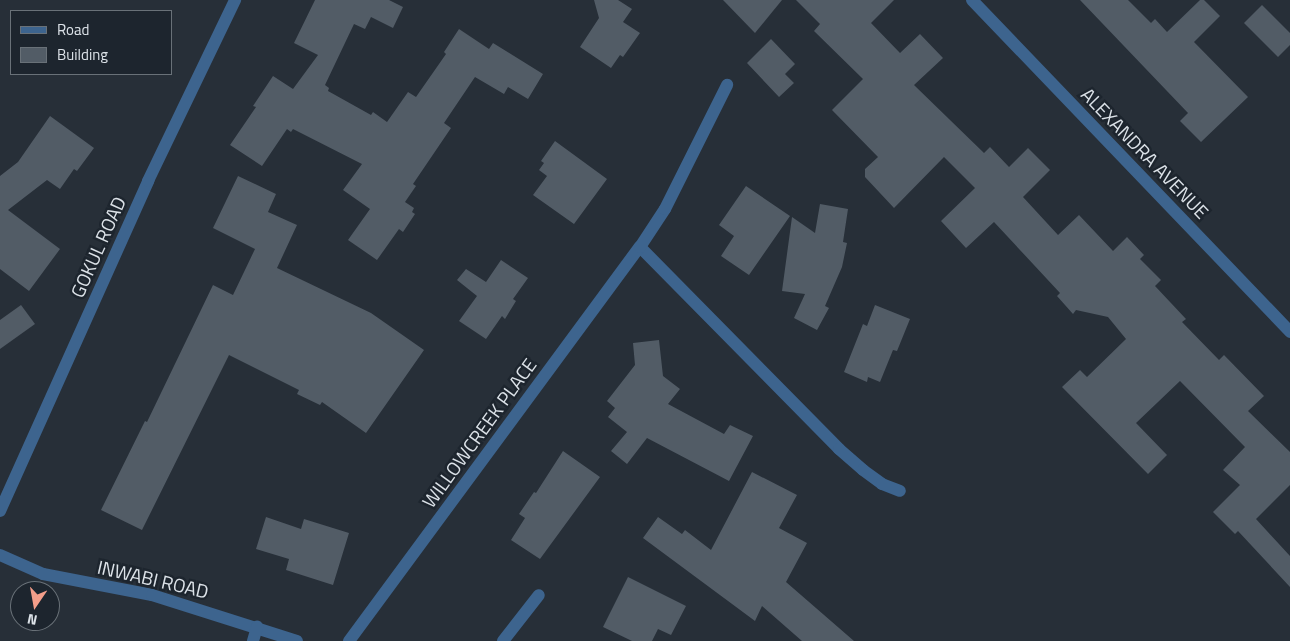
<!DOCTYPE html>
<style>
body{margin:0}
#map{position:relative;width:1290px;height:641px;overflow:hidden;background:#272f38;font-family:"Titillium Web",sans-serif}
div>[style]{position:absolute}
.building>*{inset:0;background:#525c66}
.minor>*{height:12px;margin:-6px;padding:0 6px;transform-origin:6px;border-radius:6px;background:#3d648e}
span{translate:-50% -50%;white-space:nowrap;text-align:center;line-height:1.15;-webkit-text-stroke:5px #1d252e;paint-order:stroke}
.street-label{font-size:19px;color:#dce2e8}
.legend{position:absolute;left:10px;top:10px;width:162px;height:65px;box-sizing:border-box;background:#1d252e;border:1px solid #697178;margin:0;padding:6px 9px;list-style:none;font-size:15px;color:#dce2e8}
.legend li{display:flex;align-items:center;gap:10px;height:25px}
.legend b{width:25px;border:1px solid #697178}
.north{position:absolute;left:10px;top:581px;width:50px;height:50px;box-sizing:border-box;background:#1d252e;border:1px solid #697178;border-radius:50%;rotate:192deg;font-size:14px;font-weight:700;line-height:20px;text-align:center;color:#dce2e8}
.north::after{content:'';display:block;margin:auto;width:18px;height:22px;background:#f49e8a;clip-path:polygon(50% 0,100% 100%,50% 72%,0 100%)}
</style>
<div id="map">
<div class="building">
<i style="clip-path:polygon(315px 0,389px 0,403px 7px,393px 28px,371px 17px,365px 29px,354px 24px,325px 85px,329px 88px,328px 91px,371px 115px,373px 112px,387px 122px,408px 92px,416px 97px,446px 54px,444px 52px,459px 29px,489px 49px,493px 43px,543px 74px,528px 99px,508px 87px,504px 94px,475px 77px,444px 123px,451px 128px,413px 184px,416px 186px,405px 202px,414px 208px,412px 212px,415px 214px,403px 232px,399px 229px,377px 260px,348px 240px,370px 209px,343px 190px,362px 164px,293px 129px,291px 132px,287px 129px,262px 166px,230px 145px,256px 107px,253px 106px,273px 76px,293px 89px,318px 55px,294px 43px)"></i>
<i style="clip-path:polygon(594px 0,618px 0,632px 9px,623px 22px,640px 33px,623px 57px,620px 55px,611px 68px,580px 47px,599px 18px)"></i>
<i style="clip-path:polygon(723px 0,782px 0,755px 33px)"></i>
<i style="clip-path:polygon(796px 0,894px 0,871px 23px,900px 53px,920px 34px,943px 58px,914px 85px,984px 153px,990px 147px,1009px 167px,1028px 148px,1050px 170px,1023px 197px,1058px 235px,1079px 215px,1113px 251px,1127px 237px,1144px 255px,1140px 259px,1161px 280px,1155px 286px,1186px 319px,1182px 322px,1219px 360px,1224px 355px,1264px 396px,1248px 411px,1290px 452px,1290px 485px,1256px 519px,1290px 556px,1290px 587px,1238px 531px,1235px 534px,1213px 512px,1240px 485px,1223px 470px,1245px 447px,1180px 381px,1136px 423px,1167px 455px,1148px 474px,1062px 387px,1080px 370px,1087px 377px,1126px 339px,1108px 317px,1076px 310px,1073px 314px,1057px 296px,1060px 293px,994px 222px,966px 248px,941px 221px,975px 188px,944px 157px,894px 208px,865px 177px,865px 169px,878px 157px,832px 110px,863px 79px,814px 31px,820px 24px)"></i>
<i style="clip-path:polygon(1080px 0,1128px 0,1151px 23px,1155px 19px,1167px 32px,1200px 0,1204px 0,1220px 16px,1194px 42px,1248px 97px,1201px 142px,1180px 121px,1188px 113px)"></i>
<i style="clip-path:polygon(1262px 5px,1290px 33px,1290px 45px,1278px 57px,1244px 23px)"></i>
<i style="clip-path:polygon(771px 39px,795px 64px,785px 74px,794px 83px,779px 97px,747px 63px)"></i>
<i style="clip-path:polygon(50px 116px,94px 148px,77px 171px,74px 169px,60px 189px,47px 180px,8px 210px,60px 249px,29px 291px,0 269px,0 176px,18px 162px)"></i>
<i style="clip-path:polygon(555px 141px,607px 179px,574px 224px,533px 195px,547px 176px,539px 170px,544px 163px,541px 161px)"></i>
<i style="clip-path:polygon(238px 176px,276px 194px,268px 212px,297px 225px,277px 268px,371px 313px,424px 350px,366px 433px,322px 402px,320px 405px,297px 394px,299px 390px,229px 355px,142px 530px,101px 510px,145px 421px,147px 422px,213px 285px,233px 295px,255px 249px,213px 228px)"></i>
<i style="clip-path:polygon(746px 186px,790px 216px,749px 275px,721px 256px,734px 236px,719px 225px)"></i>
<i style="clip-path:polygon(820px 204px,848px 209px,843px 242px,847px 243px,842px 267px,825px 306px,829px 308px,817px 330px,794px 318px,805px 294px,782px 291px,792px 217px,815px 233px)"></i>
<i style="clip-path:polygon(501px 260px,528px 278px,513px 299px,516px 301px,505px 319px,502px 316px,486px 339px,459px 321px,477px 296px,457px 280px,466px 269px,486px 282px)"></i>
<i style="clip-path:polygon(21px 305px,35px 324px,0 349px,0 320px)"></i>
<i style="clip-path:polygon(875px 305px,910px 319px,897px 351px,893px 350px,880px 382px,868px 377px,867px 382px,844px 372px,863px 324px,867px 326px)"></i>
<i style="clip-path:polygon(659px 340px,663px 376px,680px 389px,668px 404px,724px 434px,730px 425px,753px 436px,729px 481px,647px 438px,627px 464px,611px 451px,627px 432px,608px 417px,615px 408px,607px 401px,635px 365px,633px 343px)"></i>
<i style="clip-path:polygon(563px 451px,600px 477px,540px 559px,511px 540px,525px 518px,519px 514px,534px 492px,536px 493px)"></i>
<i style="clip-path:polygon(752px 472px,797px 495px,779px 528px,807px 543px,786px 582px,854px 641px,802px 641px,762px 606px,755px 621px,643px 538px,658px 517px,682px 534px,685px 530px,711px 550px)"></i>
<i style="clip-path:polygon(266px 517px,301px 529px,304px 519px,349px 533px,333px 585px,286px 570px,289px 559px,256px 549px)"></i>
<i style="clip-path:polygon(628px 577px,686px 606px,671px 635px,658px 629px,652px 641px,632px 641px,603px 627px)"></i>
</div>
<div class="minor">
<i style="left:972px;top:0;width:460px;rotate:46.2deg"></i>
<i style="left:640px;top:247px;width:284px;rotate:45.4deg"></i>
<i style="left:839px;top:449px;width:32px;rotate:41deg"></i>
<i style="left:863px;top:470px;width:24px;rotate:36deg"></i>
<i style="left:882px;top:484px;width:19px;rotate:21deg"></i>
<i style="left:0;top:511px;width:362px;rotate:-65.8deg"></i>
<i style="left:148px;top:181px;width:201px;rotate:-64.3deg"></i>
<i style="left:0;top:555px;width:47px;rotate:23.8deg"></i>
<i style="left:43px;top:574px;width:111px;rotate:10.9deg"></i>
<i style="left:152px;top:595px;width:152px;rotate:17.6deg"></i>
<i style="left:253px;top:641px;width:15px;rotate:-74deg"></i>
<i style="left:349px;top:641px;width:490px;rotate:-53.6deg"></i>
<i style="left:640px;top:247px;width:45px;rotate:-56.7deg"></i>
<i style="left:665px;top:209px;width:139px;rotate:-63.4deg"></i>
<i style="left:503px;top:641px;width:58px;rotate:-52deg"></i>
</div>
<div class="street-label">
<span style="left:1145px;top:153px;rotate:46deg">ALEXANDRA AVENUE</span>
<span style="left:98px;top:247px;rotate:-66deg">GOKUL ROAD</span>
<span style="left:479px;top:433px;rotate:-54deg">WILLOWCREEK PLACE</span>
<span style="left:153px;top:579px;rotate:13deg">INWABI ROAD</span>
</div>
<ul class="legend">
<li><b style="height:6px;background:#3d648e"></b>Road</li>
<li><b style="height:14px;background:#525c66"></b>Building</li>
</ul>
<div class="north">N</div>
</div>
